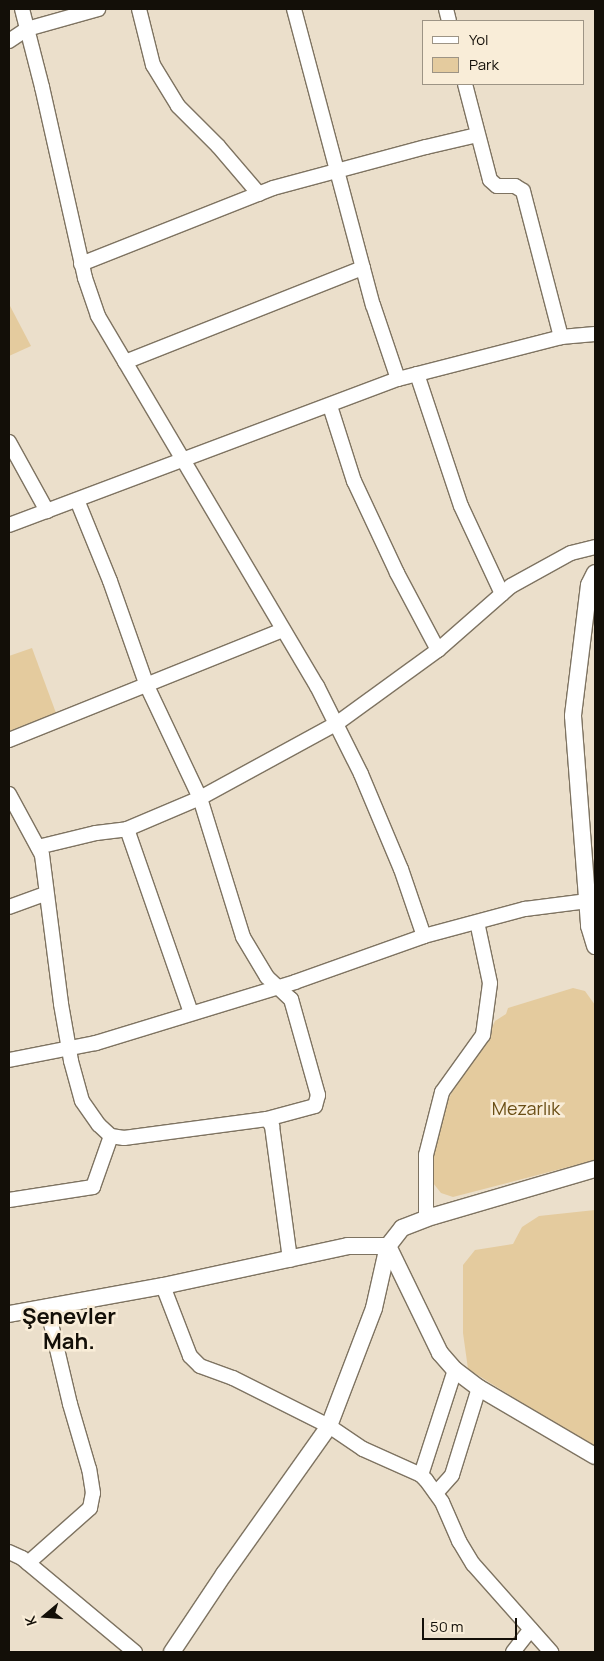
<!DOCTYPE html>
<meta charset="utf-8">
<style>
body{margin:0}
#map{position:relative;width:604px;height:1661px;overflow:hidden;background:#ebdfcb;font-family:Manrope,sans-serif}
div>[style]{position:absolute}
.green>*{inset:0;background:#e4cb9e}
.roads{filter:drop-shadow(1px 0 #7e7361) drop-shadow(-1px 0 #7e7361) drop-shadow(0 1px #7e7361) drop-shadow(0 -1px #7e7361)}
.minor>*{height:14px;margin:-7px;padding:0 7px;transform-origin:7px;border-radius:7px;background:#fff}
.tertiary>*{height:16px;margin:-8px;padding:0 8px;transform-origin:8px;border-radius:8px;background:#fff}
span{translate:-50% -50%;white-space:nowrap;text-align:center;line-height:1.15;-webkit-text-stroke:5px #f9edd8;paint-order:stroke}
.park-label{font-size:18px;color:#6a4e15}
.district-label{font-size:22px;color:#130f08;font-weight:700}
.frame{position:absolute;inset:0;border:10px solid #130f08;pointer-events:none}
.legend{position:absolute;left:422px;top:20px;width:162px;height:65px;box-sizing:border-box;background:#f9edd8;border:1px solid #9d9485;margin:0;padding:6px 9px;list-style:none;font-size:15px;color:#130f08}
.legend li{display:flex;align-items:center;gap:10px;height:25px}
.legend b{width:25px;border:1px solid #9d9485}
.north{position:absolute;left:20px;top:1591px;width:50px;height:50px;-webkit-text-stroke:4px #f9edd8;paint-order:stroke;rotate:252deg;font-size:14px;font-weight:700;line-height:20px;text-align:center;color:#130f08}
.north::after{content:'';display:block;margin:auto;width:18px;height:22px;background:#130f08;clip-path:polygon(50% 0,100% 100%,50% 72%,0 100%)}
.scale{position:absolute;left:422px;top:1618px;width:95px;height:22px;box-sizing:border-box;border:2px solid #130f08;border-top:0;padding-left:6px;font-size:15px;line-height:18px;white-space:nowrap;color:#130f08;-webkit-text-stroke:4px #f9edd8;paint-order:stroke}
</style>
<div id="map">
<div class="green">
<i style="clip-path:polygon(9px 304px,31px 346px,9px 356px)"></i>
<i style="clip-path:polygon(32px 648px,56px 713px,9px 731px,9px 656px)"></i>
<i style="clip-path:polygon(573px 988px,585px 991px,595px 1005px,595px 1160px,453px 1197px,441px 1193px,433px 1183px,433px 1151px,437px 1123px,453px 1090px,483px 1048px,495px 1021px,506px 1014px,508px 1008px)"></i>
<i style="clip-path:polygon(595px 1210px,595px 1448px,468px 1369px,463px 1333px,463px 1265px,475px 1250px,513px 1244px,522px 1227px,539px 1216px)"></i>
</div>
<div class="roads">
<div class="minor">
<i style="left:22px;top:9px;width:81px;rotate:75.6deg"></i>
<i style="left:42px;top:87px;width:196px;rotate:77.3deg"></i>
<i style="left:85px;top:278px;width:40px;rotate:71.1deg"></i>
<i style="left:98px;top:316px;width:430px;rotate:59.4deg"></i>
<i style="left:317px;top:686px;width:98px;rotate:63.4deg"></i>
<i style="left:361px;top:774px;width:103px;rotate:67.2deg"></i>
<i style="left:401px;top:869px;width:71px;rotate:71.1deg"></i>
<i style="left:139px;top:9px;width:58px;rotate:76deg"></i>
<i style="left:153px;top:65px;width:48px;rotate:58.6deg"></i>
<i style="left:178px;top:106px;width:57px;rotate:45deg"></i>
<i style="left:218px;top:146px;width:63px;rotate:49.5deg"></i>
<i style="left:294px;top:9px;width:306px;rotate:75.1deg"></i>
<i style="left:373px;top:305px;width:78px;rotate:71.3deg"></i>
<i style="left:446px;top:9px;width:12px;rotate:76deg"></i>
<i style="left:9px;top:41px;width:22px;rotate:-34deg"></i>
<i style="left:27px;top:29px;width:74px;rotate:-15.7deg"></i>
<i style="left:465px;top:84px;width:99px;rotate:75.4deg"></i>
<i style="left:490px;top:180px;width:9px;rotate:41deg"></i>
<i style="left:497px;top:186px;width:18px"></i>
<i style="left:515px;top:186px;width:9px;rotate:32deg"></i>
<i style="left:523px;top:191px;width:151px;rotate:75.4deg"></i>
<i style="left:81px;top:264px;width:206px;rotate:-21.6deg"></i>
<i style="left:273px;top:188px;width:158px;rotate:-15deg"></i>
<i style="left:426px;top:147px;width:52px;rotate:-13.2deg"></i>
<i style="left:125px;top:362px;width:256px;rotate:-21.6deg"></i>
<i style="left:417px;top:374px;width:139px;rotate:71.6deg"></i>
<i style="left:461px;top:506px;width:97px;rotate:65deg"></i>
<i style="left:330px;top:406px;width:79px;rotate:72.3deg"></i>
<i style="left:354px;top:481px;width:102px;rotate:64.9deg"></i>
<i style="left:397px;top:573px;width:87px;rotate:62deg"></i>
<i style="left:9px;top:442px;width:79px;rotate:61.2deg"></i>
<i style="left:77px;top:500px;width:87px;rotate:67.8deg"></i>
<i style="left:110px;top:581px;width:111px;rotate:70.6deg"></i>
<i style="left:147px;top:686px;width:124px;rotate:64.7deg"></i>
<i style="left:200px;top:798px;width:145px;rotate:72.8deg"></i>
<i style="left:243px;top:937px;width:47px;rotate:59deg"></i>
<i style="left:267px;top:977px;width:33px;rotate:43deg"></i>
<i style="left:291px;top:999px;width:100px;rotate:74.3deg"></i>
<i style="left:318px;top:1095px;width:11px;rotate:105deg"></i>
<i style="left:315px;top:1106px;width:50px;rotate:164.8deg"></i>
<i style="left:9px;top:525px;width:415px;rotate:-20.6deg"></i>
<i style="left:398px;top:379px;width:168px;rotate:-14.4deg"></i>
<i style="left:561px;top:337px;width:34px;rotate:-5deg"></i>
<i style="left:9px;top:740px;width:295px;rotate:-21.9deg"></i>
<i style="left:9px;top:794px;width:69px;rotate:61.6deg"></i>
<i style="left:42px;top:855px;width:150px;rotate:82.7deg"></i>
<i style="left:61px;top:1004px;width:58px;rotate:80deg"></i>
<i style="left:71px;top:1061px;width:41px;rotate:74.6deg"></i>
<i style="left:82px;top:1101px;width:29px;rotate:55deg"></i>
<i style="left:99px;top:1125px;width:16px;rotate:43deg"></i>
<i style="left:111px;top:1136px;width:13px;rotate:9deg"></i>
<i style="left:124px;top:1138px;width:144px;rotate:-7.6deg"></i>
<i style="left:267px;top:1119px;width:9px;rotate:54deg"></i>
<i style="left:272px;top:1126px;width:135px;rotate:82.3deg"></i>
<i style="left:127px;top:829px;width:195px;rotate:70.8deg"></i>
<i style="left:38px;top:847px;width:60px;rotate:-13.6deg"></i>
<i style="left:96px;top:833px;width:31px;rotate:-7deg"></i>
<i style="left:127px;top:829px;width:79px;rotate:-23deg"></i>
<i style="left:200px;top:798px;width:155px;rotate:-28.6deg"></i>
<i style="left:336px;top:724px;width:126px;rotate:-36deg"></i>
<i style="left:438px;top:650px;width:97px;rotate:-41.2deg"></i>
<i style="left:511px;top:586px;width:68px;rotate:-28.8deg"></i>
<i style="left:571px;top:553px;width:25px;rotate:-14deg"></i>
<i style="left:9px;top:907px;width:38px;rotate:-20deg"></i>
<i style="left:9px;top:1060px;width:89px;rotate:-11.1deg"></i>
<i style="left:96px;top:1043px;width:208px;rotate:-17deg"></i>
<i style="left:295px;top:982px;width:137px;rotate:-19.6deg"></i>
<i style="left:424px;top:936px;width:105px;rotate:-15deg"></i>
<i style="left:525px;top:909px;width:71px;rotate:-7.3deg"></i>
<i style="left:9px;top:1200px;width:85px;rotate:-8.8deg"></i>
<i style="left:93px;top:1187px;width:54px;rotate:-70.6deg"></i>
<i style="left:426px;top:1219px;width:64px;rotate:-90deg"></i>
<i style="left:426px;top:1155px;width:65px;rotate:-75.7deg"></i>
<i style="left:442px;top:1092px;width:70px;rotate:-54.3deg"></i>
<i style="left:483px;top:1035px;width:52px;rotate:-82.3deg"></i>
<i style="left:490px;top:983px;width:62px;rotate:-102deg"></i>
<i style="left:163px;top:1286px;width:75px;rotate:68.9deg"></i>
<i style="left:190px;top:1356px;width:14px;rotate:45deg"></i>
<i style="left:200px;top:1366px;width:35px;rotate:20deg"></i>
<i style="left:233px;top:1378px;width:107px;rotate:26.6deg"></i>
<i style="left:329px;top:1426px;width:41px;rotate:34.1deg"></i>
<i style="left:363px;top:1449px;width:64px;rotate:24.1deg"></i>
<i style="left:421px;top:1475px;width:7px;rotate:45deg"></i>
<i style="left:426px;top:1480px;width:27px;rotate:54deg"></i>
<i style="left:442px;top:1502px;width:43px;rotate:66.4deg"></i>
<i style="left:459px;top:1541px;width:27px;rotate:59deg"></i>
<i style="left:473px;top:1564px;width:118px;rotate:48.4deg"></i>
<i style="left:421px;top:1475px;width:110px;rotate:-72.1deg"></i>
<i style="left:436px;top:1493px;width:24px;rotate:-48deg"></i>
<i style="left:452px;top:1475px;width:91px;rotate:-72.8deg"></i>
<i style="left:9px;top:1552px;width:14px;rotate:25deg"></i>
<i style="left:22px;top:1558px;width:147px;rotate:39.8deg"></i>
<i style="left:28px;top:1563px;width:83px;rotate:-41.6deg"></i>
<i style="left:90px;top:1508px;width:15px;rotate:-79deg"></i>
<i style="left:93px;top:1493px;width:24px;rotate:-99deg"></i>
<i style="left:89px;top:1469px;width:68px;rotate:-106.3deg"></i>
<i style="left:70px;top:1404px;width:100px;rotate:-103.3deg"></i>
<i style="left:513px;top:1652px;width:29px;rotate:-52deg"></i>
</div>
<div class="tertiary">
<i style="left:595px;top:573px;width:13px;rotate:117deg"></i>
<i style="left:589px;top:585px;width:132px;rotate:97deg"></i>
<i style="left:573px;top:716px;width:211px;rotate:85.6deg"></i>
<i style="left:589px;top:926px;width:21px;rotate:73deg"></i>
<i style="left:9px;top:1314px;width:157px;rotate:-10.3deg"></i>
<i style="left:163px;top:1286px;width:189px;rotate:-12.2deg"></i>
<i style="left:348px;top:1246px;width:40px"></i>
<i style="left:388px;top:1246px;width:119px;rotate:64.1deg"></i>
<i style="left:440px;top:1353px;width:23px;rotate:49deg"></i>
<i style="left:455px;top:1370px;width:30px;rotate:37deg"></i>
<i style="left:479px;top:1388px;width:134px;rotate:30.4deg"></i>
<i style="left:172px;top:1652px;width:94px;rotate:-56.3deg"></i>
<i style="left:224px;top:1574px;width:181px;rotate:-54.6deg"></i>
<i style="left:329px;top:1426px;width:126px;rotate:-69.1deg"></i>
<i style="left:374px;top:1308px;width:64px;rotate:-77.3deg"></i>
<i style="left:388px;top:1246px;width:23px;rotate:-52deg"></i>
<i style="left:402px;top:1228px;width:34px;rotate:-21deg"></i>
<i style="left:434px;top:1216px;width:168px;rotate:-16.3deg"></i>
</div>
</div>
<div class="park-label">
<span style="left:526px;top:1108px">Mezarlık</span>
</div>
<div class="district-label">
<span style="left:69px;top:1329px">Şenevler<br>Mah.</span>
</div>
<div class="frame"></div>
<ul class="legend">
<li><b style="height:6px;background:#fff"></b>Yol</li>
<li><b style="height:14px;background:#e4cb9e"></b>Park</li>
</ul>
<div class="north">K</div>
<div class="scale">50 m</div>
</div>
